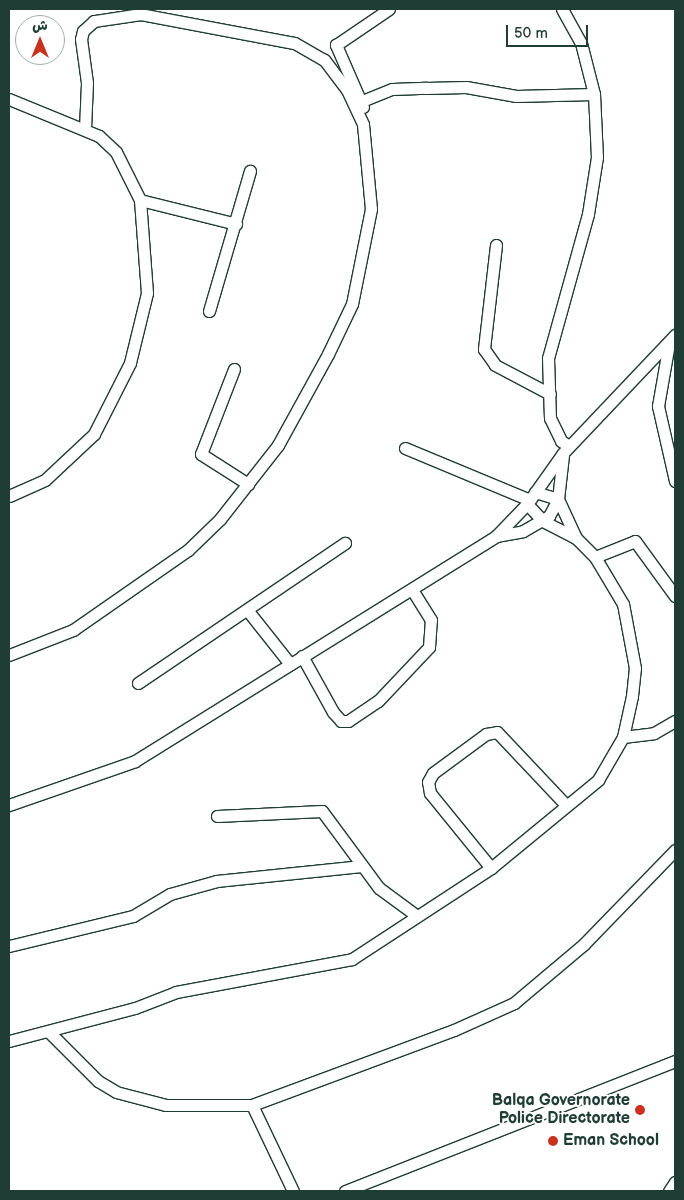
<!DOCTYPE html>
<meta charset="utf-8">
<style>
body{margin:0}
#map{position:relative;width:684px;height:1200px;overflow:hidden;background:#fff;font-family:"Balsamiq Sans","Playpen Sans Arabic",sans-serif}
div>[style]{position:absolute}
.roads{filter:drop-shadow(1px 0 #1f3d34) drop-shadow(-1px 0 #1f3d34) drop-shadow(0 1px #1f3d34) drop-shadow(0 -1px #1f3d34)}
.minor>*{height:11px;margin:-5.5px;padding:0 5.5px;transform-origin:5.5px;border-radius:5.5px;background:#fff}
.dots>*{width:14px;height:14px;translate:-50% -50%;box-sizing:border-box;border:2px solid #fff;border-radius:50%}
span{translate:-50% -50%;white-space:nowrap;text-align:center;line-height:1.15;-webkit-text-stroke:4px #fff;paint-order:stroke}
.poi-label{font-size:16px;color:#1f3d34;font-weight:700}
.right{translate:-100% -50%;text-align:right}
.left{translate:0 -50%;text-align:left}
.frame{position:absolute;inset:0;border:10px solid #1f3d34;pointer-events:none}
.north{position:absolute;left:15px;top:15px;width:50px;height:50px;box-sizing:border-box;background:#fff;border:1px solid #a5b1ae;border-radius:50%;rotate:0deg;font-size:14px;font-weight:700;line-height:20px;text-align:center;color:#1f3d34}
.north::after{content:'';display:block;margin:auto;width:18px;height:22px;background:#c8321e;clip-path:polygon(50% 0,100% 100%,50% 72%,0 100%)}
.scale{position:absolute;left:506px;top:25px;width:82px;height:22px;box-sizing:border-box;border:2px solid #1f3d34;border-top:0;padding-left:6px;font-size:15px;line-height:18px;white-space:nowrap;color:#1f3d34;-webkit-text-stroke:4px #fff;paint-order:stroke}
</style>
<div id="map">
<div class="roads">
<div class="minor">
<i style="left:562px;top:9px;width:39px;rotate:61deg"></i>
<i style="left:581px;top:43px;width:53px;rotate:75.7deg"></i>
<i style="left:9px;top:99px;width:97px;rotate:22.3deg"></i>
<i style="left:99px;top:136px;width:23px;rotate:43deg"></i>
<i style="left:116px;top:152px;width:54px;rotate:63.4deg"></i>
<i style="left:140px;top:200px;width:93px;rotate:85.7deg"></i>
<i style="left:147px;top:293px;width:72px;rotate:103.7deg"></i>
<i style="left:130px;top:363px;width:80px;rotate:116.9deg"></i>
<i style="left:94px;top:434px;width:67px;rotate:136.8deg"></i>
<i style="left:45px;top:480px;width:39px;rotate:156deg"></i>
<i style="left:362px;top:101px;width:32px;rotate:-22deg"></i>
<i style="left:392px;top:89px;width:34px;rotate:-2deg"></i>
<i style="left:426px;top:88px;width:40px;rotate:-1.4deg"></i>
<i style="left:466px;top:87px;width:51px;rotate:10.2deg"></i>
<i style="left:516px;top:96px;width:78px;rotate:-1.5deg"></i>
<i style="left:594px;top:94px;width:63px;rotate:87.3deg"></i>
<i style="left:597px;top:157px;width:58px;rotate:99deg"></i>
<i style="left:588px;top:214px;width:149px;rotate:105.5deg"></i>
<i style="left:548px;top:358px;width:60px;rotate:88.1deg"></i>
<i style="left:550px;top:418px;width:25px;rotate:64deg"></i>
<i style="left:561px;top:441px;width:9px;rotate:32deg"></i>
<i style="left:363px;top:107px;width:68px;rotate:-113.5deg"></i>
<i style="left:336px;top:45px;width:64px;rotate:-34.2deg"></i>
<i style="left:140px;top:200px;width:99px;rotate:14deg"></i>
<i style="left:496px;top:245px;width:105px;rotate:96.6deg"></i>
<i style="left:484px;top:349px;width:19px;rotate:55deg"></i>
<i style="left:495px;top:365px;width:62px;rotate:27.8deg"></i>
<i style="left:209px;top:311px;width:146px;rotate:-73.7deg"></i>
<i style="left:669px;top:343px;width:64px;rotate:99.9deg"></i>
<i style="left:658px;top:406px;width:77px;rotate:77.2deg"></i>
<i style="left:234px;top:369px;width:91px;rotate:111.2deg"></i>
<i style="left:201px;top:454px;width:56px;rotate:32.6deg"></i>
<i style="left:405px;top:448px;width:135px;rotate:22.6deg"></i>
<i style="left:535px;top:492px;width:24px;rotate:17deg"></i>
<i style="left:558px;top:499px;width:43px;rotate:65.2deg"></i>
<i style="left:496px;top:536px;width:27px;rotate:-10deg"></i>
<i style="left:523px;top:531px;width:30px;rotate:-30deg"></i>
<i style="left:549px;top:516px;width:19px;rotate:-62deg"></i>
<i style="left:558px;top:499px;width:44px;rotate:-83.5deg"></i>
<i style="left:595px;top:557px;width:43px;rotate:-21.8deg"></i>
<i style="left:635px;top:541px;width:68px;rotate:54deg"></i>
<i style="left:248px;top:611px;width:68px;rotate:51.6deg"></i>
<i style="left:9px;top:655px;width:69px;rotate:-21.3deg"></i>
<i style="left:73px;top:630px;width:140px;rotate:-34.8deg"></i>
<i style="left:188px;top:550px;width:45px;rotate:-44.1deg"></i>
<i style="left:220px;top:519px;width:94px;rotate:-51.9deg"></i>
<i style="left:278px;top:445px;width:104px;rotate:-61.2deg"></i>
<i style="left:328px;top:354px;width:55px;rotate:-64.4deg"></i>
<i style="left:352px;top:304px;width:97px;rotate:-78.7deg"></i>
<i style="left:371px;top:209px;width:85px;rotate:-95.4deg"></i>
<i style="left:363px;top:124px;width:38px;rotate:-115deg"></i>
<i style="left:347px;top:90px;width:38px;rotate:-127deg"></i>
<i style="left:324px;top:60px;width:34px;rotate:-150deg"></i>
<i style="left:294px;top:43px;width:156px;rotate:-169.3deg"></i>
<i style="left:141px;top:14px;width:48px;rotate:171.5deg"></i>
<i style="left:94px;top:21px;width:15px;rotate:138deg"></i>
<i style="left:83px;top:31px;width:8px;rotate:104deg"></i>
<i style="left:81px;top:39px;width:44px;rotate:82.2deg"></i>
<i style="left:87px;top:83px;width:46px;rotate:92.5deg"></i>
<i style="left:302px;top:656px;width:64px;rotate:61deg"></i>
<i style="left:333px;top:712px;width:12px;rotate:48deg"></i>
<i style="left:341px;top:721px;width:7px"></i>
<i style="left:348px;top:721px;width:36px;rotate:-34deg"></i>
<i style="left:378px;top:701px;width:74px;rotate:-46.6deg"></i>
<i style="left:429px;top:647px;width:27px;rotate:-86deg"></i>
<i style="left:431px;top:620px;width:36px;rotate:-122deg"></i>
<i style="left:138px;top:683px;width:250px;rotate:-34.1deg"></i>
<i style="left:623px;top:737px;width:31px;rotate:-7deg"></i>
<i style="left:654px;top:733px;width:24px;rotate:-30deg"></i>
<i style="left:9px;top:805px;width:133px;rotate:-19.2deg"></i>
<i style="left:135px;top:761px;width:425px;rotate:-31.9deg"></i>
<i style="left:496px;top:536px;width:45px;rotate:-45.9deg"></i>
<i style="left:527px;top:504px;width:62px;rotate:-54.8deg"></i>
<i style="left:563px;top:453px;width:163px;rotate:-46.5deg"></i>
<i style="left:217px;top:816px;width:105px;rotate:-2.7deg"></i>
<i style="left:322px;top:811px;width:96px;rotate:53.5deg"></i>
<i style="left:379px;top:888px;width:47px;rotate:36.4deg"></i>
<i style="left:491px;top:868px;width:97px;rotate:-129.1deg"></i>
<i style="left:430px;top:793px;width:11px;rotate:-100deg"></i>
<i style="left:428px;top:782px;width:10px;rotate:-61deg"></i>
<i style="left:433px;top:773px;width:66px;rotate:-36.3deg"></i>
<i style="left:486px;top:734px;width:11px;rotate:-10deg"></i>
<i style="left:497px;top:732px;width:100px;rotate:46.6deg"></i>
<i style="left:9px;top:946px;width:128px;rotate:-13.6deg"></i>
<i style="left:133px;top:916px;width:43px;rotate:-30.7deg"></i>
<i style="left:170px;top:894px;width:49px;rotate:-15.5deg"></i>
<i style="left:217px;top:881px;width:145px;rotate:-5.9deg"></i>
<i style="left:50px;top:1033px;width:68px;rotate:45deg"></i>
<i style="left:98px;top:1081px;width:21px;rotate:31deg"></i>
<i style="left:116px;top:1092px;width:52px;rotate:14.6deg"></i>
<i style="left:166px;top:1105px;width:86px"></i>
<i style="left:252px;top:1105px;width:215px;rotate:-20.4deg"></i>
<i style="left:454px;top:1030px;width:66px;rotate:-24.2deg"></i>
<i style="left:514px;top:1003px;width:92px;rotate:-40.1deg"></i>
<i style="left:584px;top:944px;width:131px;rotate:-45.9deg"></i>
<i style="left:9px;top:1041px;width:130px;rotate:-14.7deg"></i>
<i style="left:135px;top:1008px;width:44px;rotate:-21.3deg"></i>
<i style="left:176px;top:992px;width:179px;rotate:-10.6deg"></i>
<i style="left:352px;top:959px;width:166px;rotate:-33.2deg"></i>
<i style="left:491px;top:868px;width:139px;rotate:-39.4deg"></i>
<i style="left:598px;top:780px;width:50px;rotate:-59.8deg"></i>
<i style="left:623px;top:737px;width:42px;rotate:-77.6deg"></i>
<i style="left:632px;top:696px;width:28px;rotate:-84deg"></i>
<i style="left:635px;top:668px;width:65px;rotate:-100.6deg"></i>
<i style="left:623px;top:604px;width:55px;rotate:-120.8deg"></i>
<i style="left:595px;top:557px;width:27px;rotate:-135deg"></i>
<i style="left:576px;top:538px;width:37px;rotate:-153deg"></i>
<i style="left:543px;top:521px;width:23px;rotate:-133deg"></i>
<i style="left:252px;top:1105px;width:95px;rotate:64.5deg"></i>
<i style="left:345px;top:1191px;width:355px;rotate:-21.5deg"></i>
<i style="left:669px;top:1191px;width:11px;rotate:-56deg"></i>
</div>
</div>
<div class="dots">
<i style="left:640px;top:1110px;background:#c8321e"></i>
<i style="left:553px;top:1141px;background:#c8321e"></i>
</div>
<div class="poi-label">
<span class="right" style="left:630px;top:1110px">Balqa Governorate<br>Police Directorate</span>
<span class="left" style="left:563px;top:1141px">Eman School</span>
</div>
<div class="frame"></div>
<div class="north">ش</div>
<div class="scale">50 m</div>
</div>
